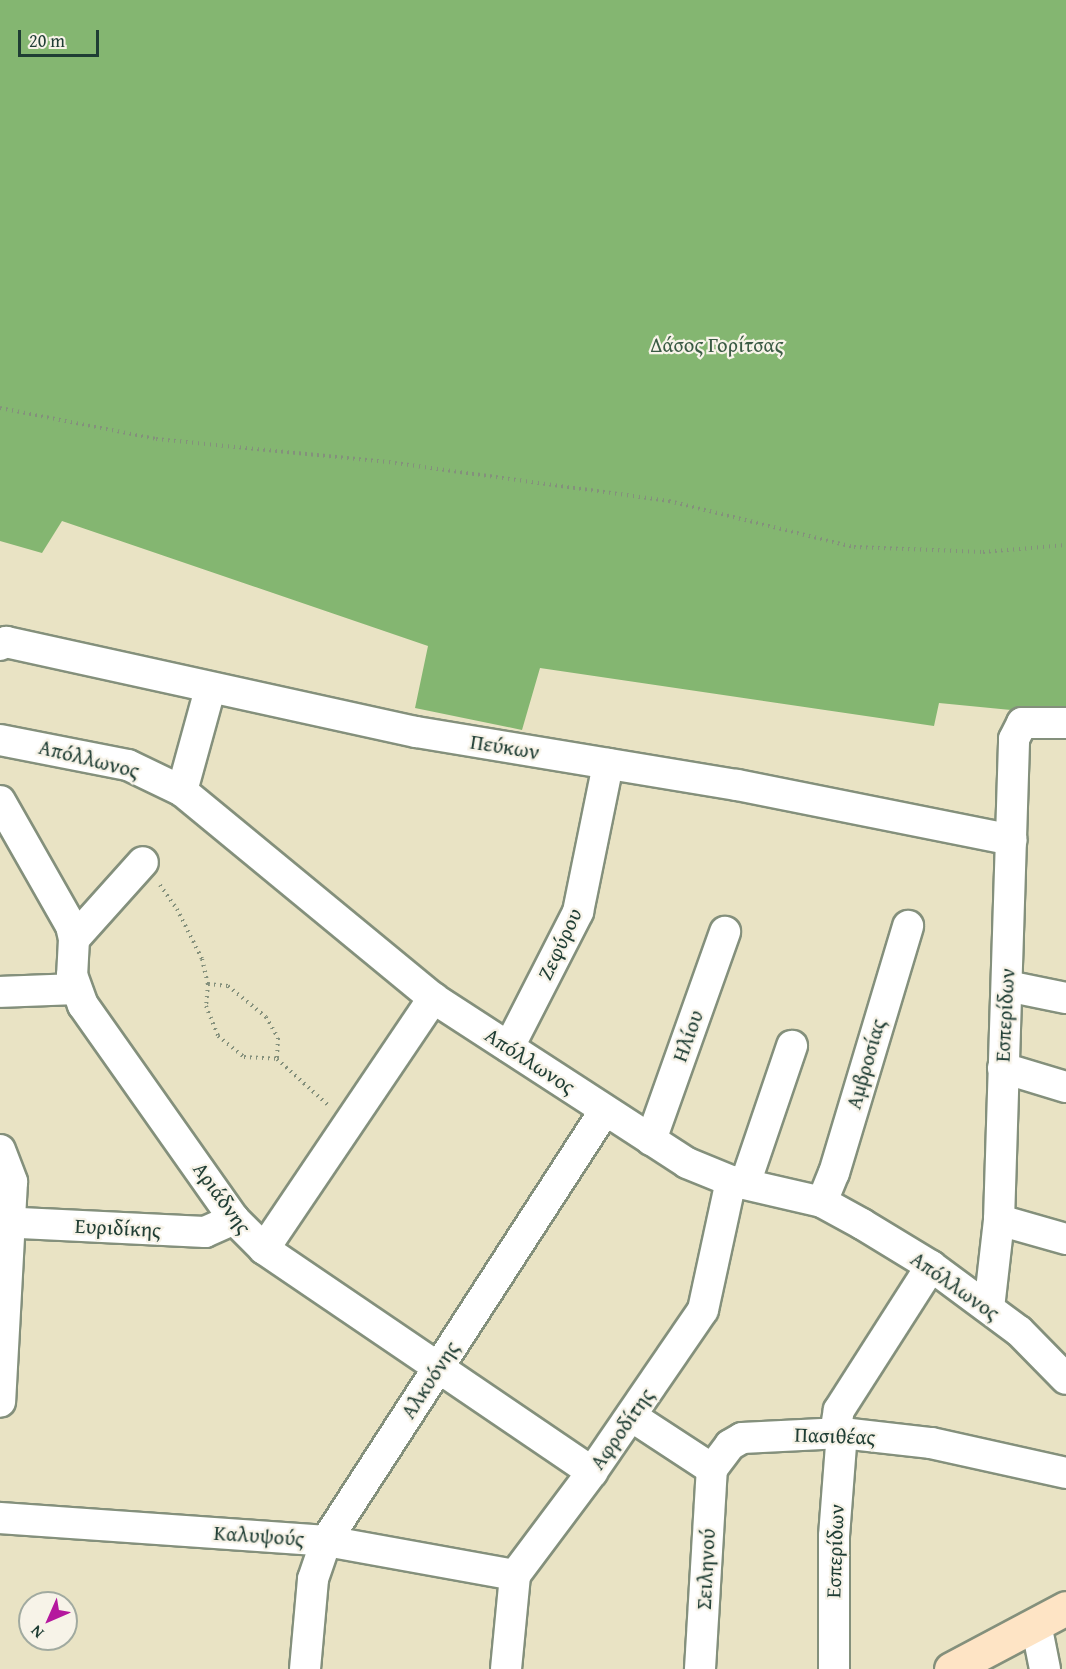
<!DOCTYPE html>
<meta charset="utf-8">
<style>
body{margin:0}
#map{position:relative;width:1066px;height:1669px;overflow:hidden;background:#e9e3c4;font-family:"Gentium Book Plus",serif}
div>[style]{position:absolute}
.forest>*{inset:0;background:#84b671}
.path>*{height:4px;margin-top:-2px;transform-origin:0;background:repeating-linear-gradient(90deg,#84907c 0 1.5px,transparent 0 6px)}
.roads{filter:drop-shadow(2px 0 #84907c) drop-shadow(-2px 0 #84907c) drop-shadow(0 2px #84907c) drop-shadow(0 -2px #84907c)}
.street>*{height:30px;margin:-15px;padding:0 15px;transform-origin:15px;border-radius:15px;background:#fff}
.secondary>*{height:33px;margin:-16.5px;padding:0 16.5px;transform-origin:16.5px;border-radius:16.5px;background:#fee4c5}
span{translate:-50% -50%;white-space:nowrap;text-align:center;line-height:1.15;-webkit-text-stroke:4.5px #f7f3e8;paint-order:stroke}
.park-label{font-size:21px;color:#3a5b44}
.street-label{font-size:21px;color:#1f3d34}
.north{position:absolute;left:18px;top:1591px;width:60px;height:60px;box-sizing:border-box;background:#f7f3e8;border:2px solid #a1aaa0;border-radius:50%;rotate:225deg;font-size:16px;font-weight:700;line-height:24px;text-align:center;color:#1f3d34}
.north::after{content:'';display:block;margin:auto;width:21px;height:27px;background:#b5179e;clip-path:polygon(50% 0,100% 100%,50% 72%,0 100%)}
.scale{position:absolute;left:18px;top:30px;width:81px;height:27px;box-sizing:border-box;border:3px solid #1f3d34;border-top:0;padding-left:8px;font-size:18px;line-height:21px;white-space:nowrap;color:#1f3d34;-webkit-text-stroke:4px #f7f3e8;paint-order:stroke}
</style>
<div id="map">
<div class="forest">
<i style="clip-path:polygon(0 0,1066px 0,1066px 718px,1019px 719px,1011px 710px,939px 703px,934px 726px,540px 668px,522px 730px,415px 708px,428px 646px,62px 521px,42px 553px,0 541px)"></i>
</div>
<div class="path">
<i style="left:0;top:408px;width:159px;rotate:11.2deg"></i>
<i style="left:156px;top:439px;width:240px;rotate:5.7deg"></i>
<i style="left:395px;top:463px;width:277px;rotate:7.9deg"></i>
<i style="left:669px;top:501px;width:191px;rotate:14deg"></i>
<i style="left:854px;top:547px;width:129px;rotate:2.2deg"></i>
<i style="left:983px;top:552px;width:83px;rotate:-4.8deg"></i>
<i style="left:160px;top:885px;width:29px;rotate:55deg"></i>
<i style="left:177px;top:909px;width:56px;rotate:63.4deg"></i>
<i style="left:202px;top:959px;width:26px;rotate:77deg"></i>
<i style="left:208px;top:984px;width:22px;rotate:95deg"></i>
<i style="left:206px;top:1006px;width:32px;rotate:68deg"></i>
<i style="left:218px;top:1036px;width:33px;rotate:39deg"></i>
<i style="left:244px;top:1057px;width:33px;rotate:3deg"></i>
<i style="left:277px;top:1059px;width:69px;rotate:42deg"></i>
<i style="left:208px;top:984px;width:20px;rotate:6deg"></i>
<i style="left:228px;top:986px;width:49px;rotate:39.2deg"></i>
<i style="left:266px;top:1017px;width:24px;rotate:60deg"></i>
<i style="left:278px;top:1038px;width:21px;rotate:93deg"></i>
</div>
<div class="roads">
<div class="street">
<i style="left:0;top:645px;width:7px;rotate:-27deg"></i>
<i style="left:6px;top:642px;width:420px;rotate:12.4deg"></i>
<i style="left:416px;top:732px;width:325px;rotate:9.4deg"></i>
<i style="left:737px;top:785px;width:280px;rotate:11.3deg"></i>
<i style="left:0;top:740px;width:130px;rotate:11.1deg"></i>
<i style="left:128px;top:765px;width:60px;rotate:25.7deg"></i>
<i style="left:182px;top:791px;width:325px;rotate:39.5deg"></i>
<i style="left:433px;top:998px;width:303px;rotate:33deg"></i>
<i style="left:687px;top:1163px;width:48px;rotate:22.2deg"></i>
<i style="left:731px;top:1181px;width:93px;rotate:13deg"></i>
<i style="left:822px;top:1202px;width:46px;rotate:28.8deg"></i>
<i style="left:862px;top:1224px;width:81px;rotate:31.3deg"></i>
<i style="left:931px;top:1266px;width:109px;rotate:36.5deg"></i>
<i style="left:1019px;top:1331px;width:67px;rotate:45.6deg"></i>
<i style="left:182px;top:791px;width:106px;rotate:-74.6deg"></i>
<i style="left:0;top:801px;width:144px;rotate:60.4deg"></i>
<i style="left:71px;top:926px;width:13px;rotate:77deg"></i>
<i style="left:74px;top:939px;width:36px;rotate:93deg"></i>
<i style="left:72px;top:975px;width:32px;rotate:70deg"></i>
<i style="left:83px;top:1005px;width:262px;rotate:54.8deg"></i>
<i style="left:234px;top:1219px;width:42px;rotate:45deg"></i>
<i style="left:264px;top:1249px;width:397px;rotate:34.2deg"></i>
<i style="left:74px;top:939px;width:103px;rotate:-48.1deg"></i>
<i style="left:1007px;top:986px;width:60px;rotate:11.5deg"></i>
<i style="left:0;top:992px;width:75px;rotate:-2.3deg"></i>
<i style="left:509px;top:1047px;width:152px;rotate:-62.9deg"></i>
<i style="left:578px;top:912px;width:151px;rotate:-78.5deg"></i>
<i style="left:1003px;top:1068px;width:66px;rotate:16.8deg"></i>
<i style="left:651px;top:1140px;width:221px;rotate:-70.4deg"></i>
<i style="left:0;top:1150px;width:34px;rotate:69deg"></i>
<i style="left:12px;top:1182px;width:220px;rotate:93.1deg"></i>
<i style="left:745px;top:1184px;width:146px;rotate:-71.2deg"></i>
<i style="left:822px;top:1202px;width:31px;rotate:-68deg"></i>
<i style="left:834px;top:1173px;width:258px;rotate:-73.3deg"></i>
<i style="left:999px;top:1220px;width:70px;rotate:15.8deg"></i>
<i style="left:0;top:1222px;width:205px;rotate:2.8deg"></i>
<i style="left:205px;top:1232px;width:32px;rotate:-24deg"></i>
<i style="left:264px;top:1249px;width:303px;rotate:-56deg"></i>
<i style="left:989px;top:1308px;width:89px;rotate:-83.5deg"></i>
<i style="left:999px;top:1220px;width:481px;rotate:-88.2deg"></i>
<i style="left:1014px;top:739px;width:18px;rotate:-63deg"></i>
<i style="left:1022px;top:723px;width:44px"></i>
<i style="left:631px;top:1416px;width:97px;rotate:33.2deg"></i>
<i style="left:712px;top:1469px;width:30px;rotate:-53deg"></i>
<i style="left:730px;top:1445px;width:14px;rotate:-30deg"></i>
<i style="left:742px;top:1438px;width:100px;rotate:-2.9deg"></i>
<i style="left:842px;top:1433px;width:90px;rotate:6.4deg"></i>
<i style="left:931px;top:1443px;width:138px;rotate:12.5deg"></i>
<i style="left:835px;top:1434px;width:24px;rotate:-81deg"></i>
<i style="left:839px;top:1410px;width:171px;rotate:-57.4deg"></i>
<i style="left:0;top:1518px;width:327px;rotate:4deg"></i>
<i style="left:326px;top:1541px;width:192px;rotate:10.2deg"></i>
<i style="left:1036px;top:1624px;width:46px;rotate:78.7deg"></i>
<i style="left:305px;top:1669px;width:90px;rotate:-84.9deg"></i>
<i style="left:313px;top:1579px;width:40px;rotate:-71.1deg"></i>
<i style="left:326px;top:1541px;width:513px;rotate:-57.08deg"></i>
<i style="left:506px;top:1669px;width:94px;rotate:-84.5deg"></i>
<i style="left:515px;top:1575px;width:129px;rotate:-53.2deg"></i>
<i style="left:592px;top:1472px;width:196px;rotate:-55.6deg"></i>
<i style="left:703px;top:1310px;width:132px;rotate:-77.8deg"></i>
<i style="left:700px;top:1669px;width:200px;rotate:-86.6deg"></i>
<i style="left:834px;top:1669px;width:133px;rotate:-90deg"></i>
<i style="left:834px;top:1536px;width:103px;rotate:-85.6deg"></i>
</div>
<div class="secondary">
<i style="left:951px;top:1669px;width:130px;rotate:-27.9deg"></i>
</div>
</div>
<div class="park-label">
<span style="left:717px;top:345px">Δάσος Γορίτσας</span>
</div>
<div class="street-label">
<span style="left:505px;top:747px;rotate:9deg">Πεύκων</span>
<span style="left:89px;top:759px;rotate:14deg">Απόλλωνος</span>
<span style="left:560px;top:944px;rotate:-65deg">Ζεφύρου</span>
<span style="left:1005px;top:1015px;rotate:-87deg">Εσπερίδων</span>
<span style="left:688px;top:1036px;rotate:-70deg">Ηλίου</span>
<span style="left:530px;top:1061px;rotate:33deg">Απόλλωνος</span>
<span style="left:866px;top:1064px;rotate:-74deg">Αμβροσίας</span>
<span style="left:222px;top:1198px;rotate:54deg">Αριάδνης</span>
<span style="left:118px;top:1228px;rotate:3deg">Ευριδίκης</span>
<span style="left:955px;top:1286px;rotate:35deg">Απόλλωνος</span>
<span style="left:430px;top:1380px;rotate:-57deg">Αλκυόνης</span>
<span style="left:622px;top:1429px;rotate:-55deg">Αφροδίτης</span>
<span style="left:835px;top:1436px;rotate:2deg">Πασιθέας</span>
<span style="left:259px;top:1536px;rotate:4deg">Καλυψούς</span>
<span style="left:835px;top:1551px;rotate:-88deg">Εσπερίδων</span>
<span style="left:706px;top:1569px;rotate:-87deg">Σειληνού</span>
</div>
<div class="north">N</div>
<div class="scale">20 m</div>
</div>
